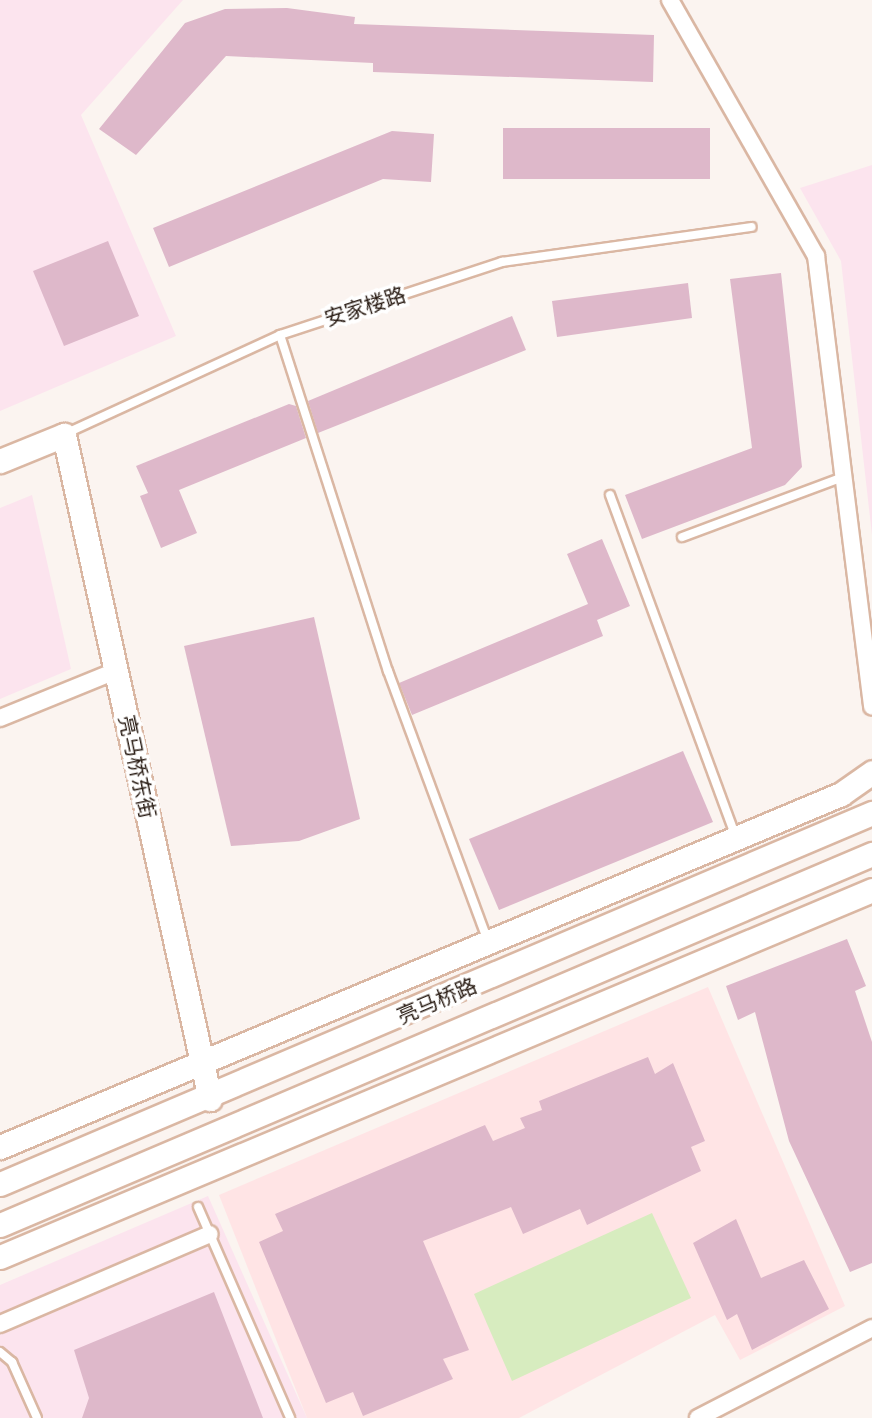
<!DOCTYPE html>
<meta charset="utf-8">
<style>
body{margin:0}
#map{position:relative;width:872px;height:1418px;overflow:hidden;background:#fbf4f0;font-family:Jost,"Noto Sans SC",sans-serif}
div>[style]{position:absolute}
.commercial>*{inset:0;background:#fce4ee}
.education>*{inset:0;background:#ffe4e5}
.green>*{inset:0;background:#d7ecbf}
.building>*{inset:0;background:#deb8ca}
.roads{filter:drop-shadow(2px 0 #dab7a3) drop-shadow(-2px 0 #dab7a3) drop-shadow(0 2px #dab7a3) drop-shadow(0 -2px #dab7a3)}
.lane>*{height:8px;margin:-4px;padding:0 4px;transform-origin:4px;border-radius:4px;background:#fff}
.street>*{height:16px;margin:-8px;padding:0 8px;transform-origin:8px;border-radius:8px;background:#fff}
.secondary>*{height:23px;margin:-11.5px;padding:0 11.5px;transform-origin:11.5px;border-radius:11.5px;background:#fff}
span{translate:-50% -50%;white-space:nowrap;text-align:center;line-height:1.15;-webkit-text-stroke:7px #fff;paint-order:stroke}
.street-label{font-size:21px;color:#2a1d15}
</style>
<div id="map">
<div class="commercial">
<i style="clip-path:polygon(0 0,183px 0,81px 115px,176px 336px,0 411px)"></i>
<i style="clip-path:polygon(872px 165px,872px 535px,841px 261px,800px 188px)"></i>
<i style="clip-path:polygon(32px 495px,71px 669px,0 699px,0 508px)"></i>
<i style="clip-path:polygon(208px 1196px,307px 1418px,0 1418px,0 1285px)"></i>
</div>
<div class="education">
<i style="clip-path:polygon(708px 987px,845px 1306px,740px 1360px,715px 1315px,519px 1418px,307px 1418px,219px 1195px)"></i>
</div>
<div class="green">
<i style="clip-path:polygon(652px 1213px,691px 1298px,512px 1381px,474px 1294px)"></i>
</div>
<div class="building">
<i style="clip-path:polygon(287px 8px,355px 17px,354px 24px,654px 35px,653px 82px,373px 72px,373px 63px,226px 56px,136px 155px,99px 129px,185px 23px,225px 9px)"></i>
<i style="clip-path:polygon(503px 128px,710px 128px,710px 179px,503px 179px)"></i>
<i style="clip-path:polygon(392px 131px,434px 134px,431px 182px,383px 179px,169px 267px,153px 228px)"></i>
<i style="clip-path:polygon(108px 241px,139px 316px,64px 346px,33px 271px)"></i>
<i style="clip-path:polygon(781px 273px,802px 467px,785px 485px,642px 539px,625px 495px,752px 448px,730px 279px)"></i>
<i style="clip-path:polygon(688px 283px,692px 318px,557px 337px,552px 301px)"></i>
<i style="clip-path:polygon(512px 316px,526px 350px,318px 433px,308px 401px)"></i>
<i style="clip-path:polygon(289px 404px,296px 406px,306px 438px,179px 490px,197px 533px,161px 548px,140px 496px,148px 493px,136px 466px)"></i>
<i style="clip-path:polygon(602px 539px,630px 606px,597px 620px,603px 636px,412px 715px,399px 683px,588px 604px,567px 554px)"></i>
<i style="clip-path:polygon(314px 617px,360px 819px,299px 841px,231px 846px,184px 646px)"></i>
<i style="clip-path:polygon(683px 751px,713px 822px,499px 910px,469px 839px)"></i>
<i style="clip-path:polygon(847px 939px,866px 986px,855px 991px,872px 1042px,872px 1263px,850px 1272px,789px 1141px,755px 1012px,738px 1020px,726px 986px)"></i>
<i style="clip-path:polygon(648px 1057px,655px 1074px,673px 1063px,705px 1141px,691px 1147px,701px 1171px,587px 1225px,580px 1209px,523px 1234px,511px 1207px,423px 1241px,469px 1350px,443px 1359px,453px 1379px,363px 1416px,353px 1392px,326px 1403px,259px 1242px,283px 1231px,275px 1214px,485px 1125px,493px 1141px,525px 1128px,520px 1118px,542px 1110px,539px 1101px)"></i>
<i style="clip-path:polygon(736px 1219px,761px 1278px,804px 1260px,829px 1309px,752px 1350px,737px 1314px,727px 1320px,693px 1243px)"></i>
<i style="clip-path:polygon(214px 1292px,263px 1418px,82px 1418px,89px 1398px,74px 1350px)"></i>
</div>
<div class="roads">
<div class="lane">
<i style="left:280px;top:335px;width:353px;rotate:72.2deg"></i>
<i style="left:388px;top:671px;width:286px;rotate:69.7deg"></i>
<i style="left:67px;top:433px;width:234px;rotate:-24.7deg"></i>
<i style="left:280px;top:335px;width:234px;rotate:-18.2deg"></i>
<i style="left:502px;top:262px;width:252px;rotate:-8deg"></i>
<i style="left:610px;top:495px;width:362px;rotate:69.8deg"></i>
<i style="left:682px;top:537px;width:170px;rotate:-20.4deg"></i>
<i style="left:198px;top:1207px;width:230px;rotate:66.4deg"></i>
<i style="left:0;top:1352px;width:16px;rotate:40deg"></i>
<i style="left:12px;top:1362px;width:61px;rotate:65.9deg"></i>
</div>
<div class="street">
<i style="left:670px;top:0;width:295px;rotate:60.3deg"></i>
<i style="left:816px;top:256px;width:454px;rotate:82.9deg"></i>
<i style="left:0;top:718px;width:125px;rotate:-22.1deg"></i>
<i style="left:0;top:1324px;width:228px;rotate:-23.2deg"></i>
<i style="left:698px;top:1418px;width:196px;rotate:-27.3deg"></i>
</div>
<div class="secondary">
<i style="left:0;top:461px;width:69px;rotate:-22.1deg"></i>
<i style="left:64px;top:435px;width:680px;rotate:77.6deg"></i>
<i style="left:0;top:1147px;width:912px;rotate:-22.77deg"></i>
<i style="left:841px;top:794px;width:38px;rotate:-35deg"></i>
<i style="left:0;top:1184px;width:948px;rotate:-23.05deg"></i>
<i style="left:0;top:1225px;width:948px;rotate:-23.05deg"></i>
<i style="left:0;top:1257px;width:946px;rotate:-22.82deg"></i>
</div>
</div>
<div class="street-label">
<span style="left:365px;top:307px;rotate:-18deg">安家楼路</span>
<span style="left:137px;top:767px;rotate:78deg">亮马桥东街</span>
<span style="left:437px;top:1001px;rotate:-23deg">亮马桥路</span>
</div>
</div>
